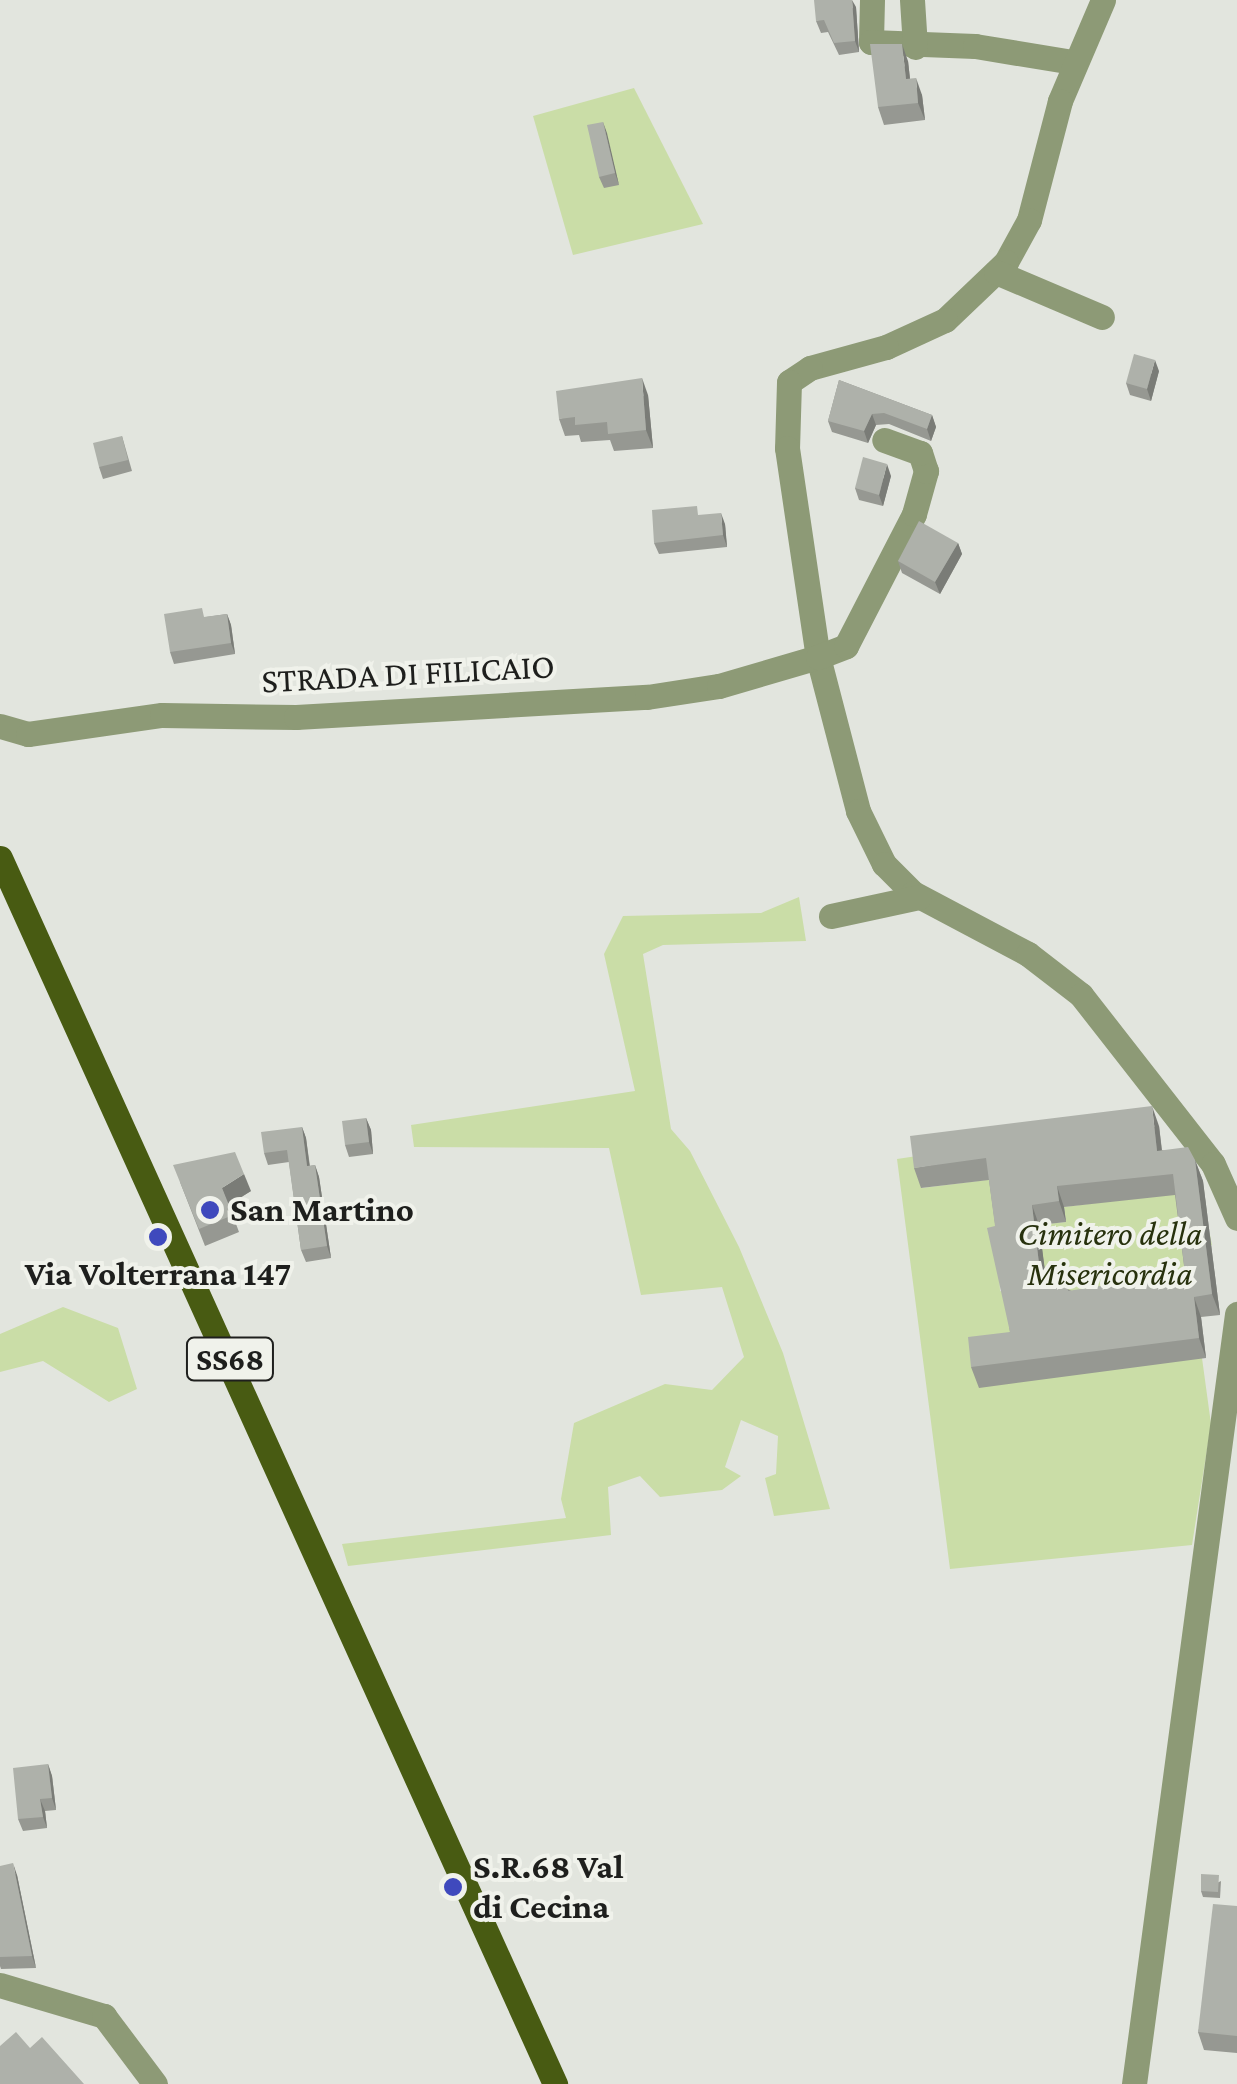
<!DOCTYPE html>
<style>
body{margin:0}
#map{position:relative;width:1237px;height:2084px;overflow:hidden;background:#e2e5de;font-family:"Crimson Pro",serif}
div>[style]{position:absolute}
.green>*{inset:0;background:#cadda7}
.minor>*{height:25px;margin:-12.5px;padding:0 12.5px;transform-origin:12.5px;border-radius:12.5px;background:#8d9a76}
.major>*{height:25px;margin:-12.5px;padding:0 12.5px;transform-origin:12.5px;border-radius:12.5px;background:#485b12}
.wall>*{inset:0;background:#969892}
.shaded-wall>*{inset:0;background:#7a7c77}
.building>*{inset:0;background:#aeb1aa}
.dots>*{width:28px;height:28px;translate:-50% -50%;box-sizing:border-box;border:5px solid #f0f2eb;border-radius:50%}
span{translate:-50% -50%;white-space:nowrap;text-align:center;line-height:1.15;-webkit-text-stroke:8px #f0f2eb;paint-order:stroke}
.shield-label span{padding:2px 8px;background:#f0f2eb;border:2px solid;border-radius:8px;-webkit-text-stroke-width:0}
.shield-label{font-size:32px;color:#1e1f1d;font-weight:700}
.street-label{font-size:35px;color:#1e1f1d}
.poi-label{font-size:35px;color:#1e1f1d;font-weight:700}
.left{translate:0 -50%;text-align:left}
.park-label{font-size:35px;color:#27310d;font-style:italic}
</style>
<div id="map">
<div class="green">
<i style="clip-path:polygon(634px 88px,703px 224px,573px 255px,533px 116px)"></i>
<i style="clip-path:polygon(799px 897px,806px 941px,663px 945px,643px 954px,671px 1129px,690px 1151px,739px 1247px,783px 1353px,830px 1509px,774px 1516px,765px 1478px,776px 1474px,778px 1436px,741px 1420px,725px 1467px,741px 1476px,722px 1490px,660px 1497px,640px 1476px,608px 1487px,611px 1535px,348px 1566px,342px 1544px,566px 1518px,561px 1499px,574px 1423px,665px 1384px,712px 1390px,744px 1357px,722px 1287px,641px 1295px,609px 1148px,414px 1147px,411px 1125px,635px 1091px,604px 954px,623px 916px,761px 913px)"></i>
<i style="clip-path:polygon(evenodd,917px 1156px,922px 1188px,1122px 1163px,1180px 1194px,1185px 1238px,1210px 1235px,1212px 1245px,1187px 1248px,1211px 1424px,1192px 1545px,950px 1569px,897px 1159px,917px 1156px,996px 1195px,1134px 1198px,1064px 1207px,1066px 1222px,1036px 1225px,1046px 1301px,1000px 1291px,996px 1195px)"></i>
<i style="clip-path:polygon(63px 1307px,118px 1328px,137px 1389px,109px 1402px,43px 1361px,0 1372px,0 1334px)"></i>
</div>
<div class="minor">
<i style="left:872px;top:0;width:42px;rotate:91.4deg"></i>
<i style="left:871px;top:42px;width:104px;rotate:2.2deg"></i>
<i style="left:975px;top:46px;width:99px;rotate:9.3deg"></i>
<i style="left:912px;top:0;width:47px;rotate:86.3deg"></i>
<i style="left:1103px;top:0;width:110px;rotate:113.1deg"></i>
<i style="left:1060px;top:101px;width:123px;rotate:104.6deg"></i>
<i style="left:1029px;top:220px;width:48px;rotate:118.7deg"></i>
<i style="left:1006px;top:262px;width:84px;rotate:136.4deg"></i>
<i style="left:945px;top:320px;width:65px;rotate:155.4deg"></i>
<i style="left:886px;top:347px;width:79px;rotate:164.6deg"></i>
<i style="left:810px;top:368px;width:25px;rotate:146deg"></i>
<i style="left:789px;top:382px;width:66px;rotate:91.7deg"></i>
<i style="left:787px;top:448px;width:211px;rotate:81.6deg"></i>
<i style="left:818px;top:657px;width:159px;rotate:75.4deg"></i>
<i style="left:858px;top:811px;width:59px;rotate:63.9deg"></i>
<i style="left:884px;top:864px;width:41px;rotate:45deg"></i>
<i style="left:913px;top:893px;width:130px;rotate:27.9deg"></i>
<i style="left:1028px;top:954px;width:67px;rotate:37.7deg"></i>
<i style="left:1081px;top:995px;width:214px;rotate:52deg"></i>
<i style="left:1213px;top:1164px;width:59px;rotate:66deg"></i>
<i style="left:996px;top:272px;width:115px;rotate:23deg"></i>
<i style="left:0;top:726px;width:29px;rotate:16deg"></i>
<i style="left:28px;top:734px;width:135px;rotate:-8.1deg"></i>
<i style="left:162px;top:715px;width:134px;rotate:0.9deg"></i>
<i style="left:296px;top:717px;width:352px;rotate:-3.3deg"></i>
<i style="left:647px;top:697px;width:73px;rotate:-8.7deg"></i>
<i style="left:719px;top:686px;width:103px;rotate:-16.3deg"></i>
<i style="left:818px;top:657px;width:30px;rotate:-21deg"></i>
<i style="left:846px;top:646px;width:148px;rotate:-62.7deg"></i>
<i style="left:914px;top:514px;width:45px;rotate:-74.4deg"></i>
<i style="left:926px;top:471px;width:19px;rotate:-108deg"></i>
<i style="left:920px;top:453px;width:38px;rotate:-160deg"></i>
<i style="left:831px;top:916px;width:90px;rotate:-12.2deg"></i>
<i style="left:0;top:1985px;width:109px;rotate:16.6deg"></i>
<i style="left:104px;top:2016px;width:85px;rotate:53.1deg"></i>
<i style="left:1134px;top:2084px;width:777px;rotate:-82.38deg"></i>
</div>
<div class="major">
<i style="left:0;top:858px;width:1346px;rotate:65.64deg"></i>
</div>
<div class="wall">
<i style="clip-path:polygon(856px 7px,859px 52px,839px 55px,828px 32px,821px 33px,816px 21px)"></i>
<i style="clip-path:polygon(908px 61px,910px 79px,922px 95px,925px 120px,884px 125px,878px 107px)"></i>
<i style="clip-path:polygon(603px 122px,619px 185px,604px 188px,599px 177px)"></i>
<i style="clip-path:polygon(1159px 371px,1151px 401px,1130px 395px,1126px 383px)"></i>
<i style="clip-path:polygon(839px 380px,932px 415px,936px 427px,931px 441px,889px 424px,876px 425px,868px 443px,832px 432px,828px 421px)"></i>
<i style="clip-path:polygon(648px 395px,653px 448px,614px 451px,610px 440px,581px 442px,579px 435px,565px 436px,559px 419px)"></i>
<i style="clip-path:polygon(122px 436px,132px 471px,103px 479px,99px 467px)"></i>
<i style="clip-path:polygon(891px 476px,883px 506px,859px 500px,855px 488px)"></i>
<i style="clip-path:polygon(700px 515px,725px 524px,727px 547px,659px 554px,654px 543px)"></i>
<i style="clip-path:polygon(958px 543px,962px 554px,940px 594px,902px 573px,898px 561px)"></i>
<i style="clip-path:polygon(227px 614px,231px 625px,235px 654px,174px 664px,170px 652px,206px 617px)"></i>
<i style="clip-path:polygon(366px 1118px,371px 1130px,373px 1154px,349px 1157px,345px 1145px)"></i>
<i style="clip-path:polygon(evenodd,1159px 1126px,1162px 1150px,1195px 1160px,1203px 1181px,1220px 1315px,1201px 1317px,1206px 1358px,979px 1388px,971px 1367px,1010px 1332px,989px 1180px,921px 1188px,914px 1168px,1159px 1126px,1175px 1195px,1185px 1273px,1072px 1291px,1046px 1280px,1039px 1225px,1066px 1222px,1064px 1207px,1175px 1195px)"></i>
<i style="clip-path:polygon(302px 1127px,306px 1138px,310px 1166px,315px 1165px,319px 1177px,331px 1258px,306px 1262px,301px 1250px,289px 1162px,268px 1165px,264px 1153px)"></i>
<i style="clip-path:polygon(180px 1182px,251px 1191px,229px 1205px,239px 1232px,205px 1246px)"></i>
<i style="clip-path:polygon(48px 1764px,52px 1776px,56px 1810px,45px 1811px,47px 1828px,23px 1831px,18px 1819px)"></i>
<i style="clip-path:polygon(0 1866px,17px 1875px,36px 1968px,1px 1969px,0 1966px)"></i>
<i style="clip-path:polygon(1221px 1881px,1220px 1898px,1203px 1897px,1201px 1891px)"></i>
<i style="clip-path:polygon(1237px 1906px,1237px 2053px,1204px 2050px,1198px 2032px)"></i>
</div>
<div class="shaded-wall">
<i style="clip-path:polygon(852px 0,856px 7px,859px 52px,855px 41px)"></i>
<i style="clip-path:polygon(902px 44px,908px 61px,912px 97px,906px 79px)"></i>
<i style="clip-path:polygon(916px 78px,922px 95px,925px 120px,918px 103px)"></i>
<i style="clip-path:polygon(603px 122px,607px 133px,619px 185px,615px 173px)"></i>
<i style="clip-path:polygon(1155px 360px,1159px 371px,1151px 401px,1147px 389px)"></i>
<i style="clip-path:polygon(642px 378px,648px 395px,653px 448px,646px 430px)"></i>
<i style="clip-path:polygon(872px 414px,876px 425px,868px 443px,864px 431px)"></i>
<i style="clip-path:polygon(932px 415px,936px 427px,931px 441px,927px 429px)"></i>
<i style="clip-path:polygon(887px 464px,891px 476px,883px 506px,879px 495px)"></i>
<i style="clip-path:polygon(721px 513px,725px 524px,727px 547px,723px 535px)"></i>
<i style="clip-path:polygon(958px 543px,962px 554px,940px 594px,935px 582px)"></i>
<i style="clip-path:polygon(227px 614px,231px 625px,235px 654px,231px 643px)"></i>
<i style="clip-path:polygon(1152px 1106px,1159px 1126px,1164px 1171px,1157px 1151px)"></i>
<i style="clip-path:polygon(366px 1118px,371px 1130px,373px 1154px,369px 1142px)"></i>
<i style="clip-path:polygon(302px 1127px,306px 1138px,311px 1178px,307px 1166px)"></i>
<i style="clip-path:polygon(1195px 1160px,1203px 1181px,1220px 1315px,1212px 1294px)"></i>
<i style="clip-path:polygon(315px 1165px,319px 1177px,331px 1258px,327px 1246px)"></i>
<i style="clip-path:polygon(244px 1174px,251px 1191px,228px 1205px,222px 1188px)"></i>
<i style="clip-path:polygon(1057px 1186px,1064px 1207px,1066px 1222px,1059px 1201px)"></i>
<i style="clip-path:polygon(1032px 1205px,1039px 1225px,1049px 1301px,1041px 1280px)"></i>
<i style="clip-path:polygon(1194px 1297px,1201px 1317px,1206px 1358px,1199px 1338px)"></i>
<i style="clip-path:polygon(48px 1764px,52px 1776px,56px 1810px,52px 1798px)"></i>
<i style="clip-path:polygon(40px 1799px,45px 1811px,47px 1828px,43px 1817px)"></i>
<i style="clip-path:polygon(13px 1863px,17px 1875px,36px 1968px,32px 1956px)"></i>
</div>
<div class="building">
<i style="clip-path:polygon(814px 0,852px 0,855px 41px,834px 43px,824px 20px,816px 21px)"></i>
<i style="clip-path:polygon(870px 44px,902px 44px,906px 79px,916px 78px,918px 103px,878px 107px)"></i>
<i style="clip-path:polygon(603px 122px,615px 173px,599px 177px,587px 125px)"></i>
<i style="clip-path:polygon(1134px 354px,1155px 360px,1147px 389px,1126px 383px)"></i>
<i style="clip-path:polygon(642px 378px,646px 430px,608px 434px,607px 422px,575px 425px,575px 417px,559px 419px,556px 391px)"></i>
<i style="clip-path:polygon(839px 380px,932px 415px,927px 429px,884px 413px,872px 414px,864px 431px,828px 421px)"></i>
<i style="clip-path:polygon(122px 436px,128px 460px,99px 467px,93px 443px)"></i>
<i style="clip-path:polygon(863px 457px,887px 464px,879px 495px,855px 488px)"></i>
<i style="clip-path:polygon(697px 506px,698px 515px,721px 513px,723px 535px,654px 543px,652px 510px)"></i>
<i style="clip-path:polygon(919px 521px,958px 543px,935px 582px,898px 561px)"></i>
<i style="clip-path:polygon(202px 608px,204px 617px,227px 614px,231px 643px,170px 652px,164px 614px)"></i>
<i style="clip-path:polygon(evenodd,1152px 1106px,1157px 1151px,1188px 1147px,1195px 1160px,1212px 1294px,1194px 1297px,1199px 1338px,971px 1367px,968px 1337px,1010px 1332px,987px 1228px,995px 1226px,986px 1158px,914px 1168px,910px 1136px,1152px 1106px,1173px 1174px,1185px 1273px,1068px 1291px,1067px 1277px,1041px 1280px,1032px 1205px,1059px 1201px,1057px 1186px,1173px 1174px)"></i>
<i style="clip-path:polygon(366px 1118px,369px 1142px,345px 1145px,342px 1121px)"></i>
<i style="clip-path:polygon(302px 1127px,307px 1166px,315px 1165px,327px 1246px,301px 1250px,287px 1150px,264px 1153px,261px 1132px)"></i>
<i style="clip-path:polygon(235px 1152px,244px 1174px,222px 1188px,233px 1215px,199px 1229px,173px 1165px)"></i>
<i style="clip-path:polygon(48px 1764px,52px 1798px,40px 1799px,43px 1817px,18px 1819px,13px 1768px)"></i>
<i style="clip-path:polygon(13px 1863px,32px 1956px,0 1957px,0 1866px)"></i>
<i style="clip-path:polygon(1201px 1874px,1219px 1875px,1218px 1892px,1201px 1891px)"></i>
<i style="clip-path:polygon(1213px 1904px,1237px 1906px,1237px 2036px,1198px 2032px)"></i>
<i style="clip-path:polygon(16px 2032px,30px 2048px,42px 2037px,84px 2084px,0 2084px,0 2046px)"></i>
</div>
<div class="dots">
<i style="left:210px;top:1210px;background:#3f49bd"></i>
<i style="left:158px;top:1237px;background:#3f49bd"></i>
<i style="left:453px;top:1887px;background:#3f49bd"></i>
</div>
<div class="shield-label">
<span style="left:230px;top:1359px">SS68</span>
</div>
<div class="street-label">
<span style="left:408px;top:674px;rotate:-3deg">STRADA DI FILICAIO</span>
</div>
<div class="poi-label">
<span class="left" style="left:230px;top:1210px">San Martino</span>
<span style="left:158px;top:1274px">Via Volterrana 147</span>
<span class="left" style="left:473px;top:1887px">S.R.68 Val<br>di Cecina</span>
</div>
<div class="park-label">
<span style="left:1110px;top:1254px">Cimitero della<br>Misericordia</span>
</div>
</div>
